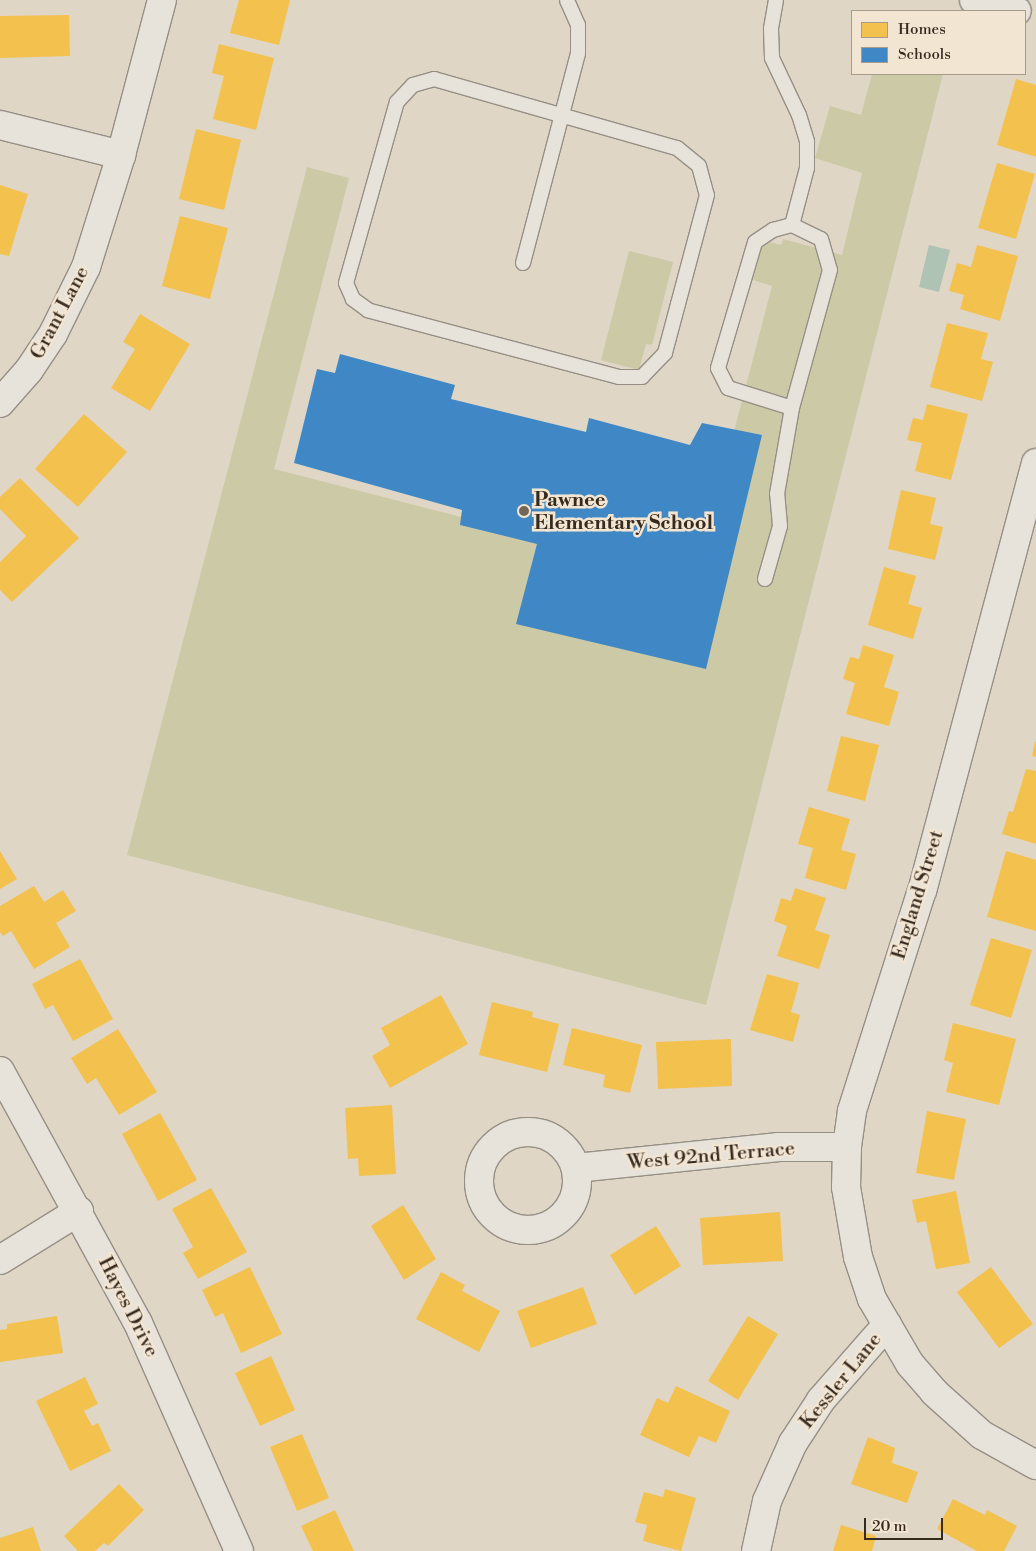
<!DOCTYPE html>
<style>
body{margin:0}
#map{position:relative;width:1036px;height:1551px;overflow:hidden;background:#e0d6c6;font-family:"Libre Bodoni",serif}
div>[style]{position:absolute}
.green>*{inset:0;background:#ccc9a7}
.water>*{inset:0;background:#aec3b3}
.homes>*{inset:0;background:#f2c14e}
.schools>*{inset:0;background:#3f88c5}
.roads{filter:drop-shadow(1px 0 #968f85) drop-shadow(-1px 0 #968f85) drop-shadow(0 1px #968f85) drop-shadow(0 -1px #968f85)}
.lane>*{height:14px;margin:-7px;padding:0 7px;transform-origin:7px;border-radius:7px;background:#e7e2da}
.street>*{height:28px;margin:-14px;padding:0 14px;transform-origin:14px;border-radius:14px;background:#e7e2da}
.street>.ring{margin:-14px;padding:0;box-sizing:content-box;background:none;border:28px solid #e7e2da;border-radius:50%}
.secondary>*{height:28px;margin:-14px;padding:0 14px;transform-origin:14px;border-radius:14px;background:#e7e2da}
.dots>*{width:14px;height:14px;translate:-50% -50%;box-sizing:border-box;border:2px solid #f2e6d3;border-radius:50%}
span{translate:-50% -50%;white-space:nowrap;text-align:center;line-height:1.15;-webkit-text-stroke:5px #f2e6d3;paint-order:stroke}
.street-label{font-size:20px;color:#372a1f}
.poi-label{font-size:20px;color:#372a1f;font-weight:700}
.left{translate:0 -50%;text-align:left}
.legend{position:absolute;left:851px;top:10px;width:175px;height:65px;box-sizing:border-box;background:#f2e6d3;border:1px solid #a79b8b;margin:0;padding:6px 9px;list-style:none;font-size:15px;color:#372a1f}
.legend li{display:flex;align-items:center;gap:10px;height:25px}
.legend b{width:25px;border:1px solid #a79b8b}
.scale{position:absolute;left:864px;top:1518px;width:79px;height:22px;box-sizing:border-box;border:2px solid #372a1f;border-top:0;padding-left:6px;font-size:15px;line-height:18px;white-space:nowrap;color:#372a1f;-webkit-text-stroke:4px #f2e6d3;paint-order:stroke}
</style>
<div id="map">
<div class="green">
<i style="clip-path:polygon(872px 74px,943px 74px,706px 1005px,127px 855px,307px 167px,349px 178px,274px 469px,696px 577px,772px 286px,753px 280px,763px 240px,781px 245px,783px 239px,842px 255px,862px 173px,815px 158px,830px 106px,861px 115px)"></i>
<i style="clip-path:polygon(629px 251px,673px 262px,652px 345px,646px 344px,639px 370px,601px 360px)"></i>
</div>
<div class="water">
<i style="clip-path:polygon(929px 245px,950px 250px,939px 292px,919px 287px)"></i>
</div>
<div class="homes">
<i style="clip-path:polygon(239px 0,290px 0,279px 45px,230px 33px)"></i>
<i style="clip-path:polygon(69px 15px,70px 56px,0 58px,0 16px)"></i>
<i style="clip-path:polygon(219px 44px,274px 58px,256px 130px,213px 119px,224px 76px,212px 73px)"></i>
<i style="clip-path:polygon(1016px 79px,1036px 85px,1036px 157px,997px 145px)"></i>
<i style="clip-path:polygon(196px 129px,241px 140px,224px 210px,179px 199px)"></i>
<i style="clip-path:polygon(997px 163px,1035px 174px,1016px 239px,978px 228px)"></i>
<i style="clip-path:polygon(0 185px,28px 194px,9px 256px,0 254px)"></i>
<i style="clip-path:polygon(180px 216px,228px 228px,210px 299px,162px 286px)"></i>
<i style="clip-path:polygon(977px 245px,1018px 256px,1000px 321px,960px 309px,964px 295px,949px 291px,957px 263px,971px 267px)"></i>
<i style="clip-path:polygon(140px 314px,190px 344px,150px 411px,111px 388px,135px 349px,123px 342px)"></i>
<i style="clip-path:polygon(947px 323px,988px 333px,981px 359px,993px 362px,982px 401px,930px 387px)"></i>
<i style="clip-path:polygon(927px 404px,968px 414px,951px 480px,915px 471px,922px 443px,907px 440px,913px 418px,923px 420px)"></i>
<i style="clip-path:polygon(84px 414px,127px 452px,78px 507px,35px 469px)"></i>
<i style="clip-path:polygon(20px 478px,79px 538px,12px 602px,0 590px,0 562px,26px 536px,0 509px,0 497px)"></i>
<i style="clip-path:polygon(901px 490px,936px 498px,930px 524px,943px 527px,935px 560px,888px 549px)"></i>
<i style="clip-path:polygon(884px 567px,916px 576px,908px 604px,922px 608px,913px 639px,868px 625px)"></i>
<i style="clip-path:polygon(863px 645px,894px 655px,884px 687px,899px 692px,889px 726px,846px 714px,855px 683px,843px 679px,850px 657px,859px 659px)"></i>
<i style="clip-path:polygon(841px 736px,879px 745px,865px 801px,827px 791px)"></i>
<i style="clip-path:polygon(1035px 741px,1036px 742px,1036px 757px,1032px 756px)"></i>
<i style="clip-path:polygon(1026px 769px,1036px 771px,1036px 844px,1002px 834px,1009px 811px,1013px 812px)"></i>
<i style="clip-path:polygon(809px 807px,850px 819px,841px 850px,856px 854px,846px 890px,805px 878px,813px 848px,798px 844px)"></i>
<i style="clip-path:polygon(0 851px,17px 879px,0 889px)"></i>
<i style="clip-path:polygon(1006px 851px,1036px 860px,1036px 931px,987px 917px)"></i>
<i style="clip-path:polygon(34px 886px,44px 902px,63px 890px,76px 911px,56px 923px,70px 947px,34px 969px,11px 931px,3px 936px,0 932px,0 906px)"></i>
<i style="clip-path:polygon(795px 888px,826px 898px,815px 930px,830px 935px,819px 969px,777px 956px,787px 926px,774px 921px,781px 898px,791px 901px)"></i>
<i style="clip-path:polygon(991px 938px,1032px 950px,1011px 1018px,970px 1005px)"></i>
<i style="clip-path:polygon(80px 959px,113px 1019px,73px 1041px,53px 1005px,45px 1009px,32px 984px)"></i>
<i style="clip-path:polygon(767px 974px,799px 983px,791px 1012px,800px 1015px,793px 1042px,750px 1030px)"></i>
<i style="clip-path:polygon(441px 995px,468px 1044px,390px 1088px,372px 1056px,390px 1045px,381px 1028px)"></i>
<i style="clip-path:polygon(492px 1002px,533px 1012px,532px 1017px,559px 1024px,547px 1072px,479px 1055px)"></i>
<i style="clip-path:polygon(953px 1023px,1016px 1039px,999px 1105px,946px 1092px,953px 1063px,944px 1060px)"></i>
<i style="clip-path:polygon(572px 1028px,642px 1045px,630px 1093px,603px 1087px,605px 1075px,563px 1065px)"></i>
<i style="clip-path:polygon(118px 1029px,157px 1092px,119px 1115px,96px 1078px,87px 1084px,71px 1058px)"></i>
<i style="clip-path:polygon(731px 1039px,732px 1086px,658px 1089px,656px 1042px)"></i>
<i style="clip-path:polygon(392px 1105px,396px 1174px,359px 1176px,358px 1158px,348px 1159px,345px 1108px)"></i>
<i style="clip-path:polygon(927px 1111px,966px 1119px,954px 1180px,916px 1173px)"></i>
<i style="clip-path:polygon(160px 1113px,197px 1180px,158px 1201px,122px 1134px)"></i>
<i style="clip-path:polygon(211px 1188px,247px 1252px,198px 1279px,183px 1253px,193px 1247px,172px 1209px)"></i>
<i style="clip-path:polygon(956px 1191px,970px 1263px,936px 1269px,926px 1221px,917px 1223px,912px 1200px)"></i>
<i style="clip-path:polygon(403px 1205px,436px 1259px,404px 1280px,371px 1226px)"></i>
<i style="clip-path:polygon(780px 1212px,783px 1261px,703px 1265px,700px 1218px)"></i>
<i style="clip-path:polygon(656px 1226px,681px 1266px,635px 1295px,610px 1255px)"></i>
<i style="clip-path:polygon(250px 1267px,282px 1334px,241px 1353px,223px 1313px,215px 1317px,202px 1290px)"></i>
<i style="clip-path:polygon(991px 1267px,1033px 1324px,999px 1348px,957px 1292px)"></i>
<i style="clip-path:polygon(441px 1272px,465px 1285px,462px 1291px,500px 1311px,479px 1352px,416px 1319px)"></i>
<i style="clip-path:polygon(583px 1287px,597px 1324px,531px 1348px,517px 1311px)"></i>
<i style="clip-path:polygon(57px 1316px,63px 1353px,0 1362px,0 1330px,7px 1329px,7px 1324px)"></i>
<i style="clip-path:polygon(748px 1316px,778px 1334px,738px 1400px,708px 1381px)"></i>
<i style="clip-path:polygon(271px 1356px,295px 1410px,260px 1426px,235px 1373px)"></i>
<i style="clip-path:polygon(85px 1377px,98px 1404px,84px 1411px,92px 1426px,98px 1423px,111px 1451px,70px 1471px,36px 1401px)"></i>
<i style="clip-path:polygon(676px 1386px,730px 1411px,716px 1443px,699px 1436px,689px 1457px,640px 1435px,657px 1398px,668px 1403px)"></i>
<i style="clip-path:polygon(302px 1434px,329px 1498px,297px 1511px,270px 1447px)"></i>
<i style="clip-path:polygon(868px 1437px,895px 1448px,892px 1463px,918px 1472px,907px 1503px,851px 1484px)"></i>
<i style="clip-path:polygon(119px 1484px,144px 1510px,108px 1546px,104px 1543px,95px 1551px,78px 1551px,64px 1536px)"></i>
<i style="clip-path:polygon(665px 1489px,696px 1498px,681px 1551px,643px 1541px,647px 1525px,635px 1522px,644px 1492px,663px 1497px)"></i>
<i style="clip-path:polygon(953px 1499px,985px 1515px,987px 1510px,1017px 1526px,1004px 1551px,977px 1551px,937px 1529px)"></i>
<i style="clip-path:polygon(335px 1510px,354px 1551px,313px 1551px,301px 1526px)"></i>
<i style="clip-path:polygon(841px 1525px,876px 1536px,872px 1551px,833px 1551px)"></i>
<i style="clip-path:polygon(33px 1527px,41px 1551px,0 1551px,0 1538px)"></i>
</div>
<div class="schools">
<i style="clip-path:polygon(340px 354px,455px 385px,451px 399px,586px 432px,589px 418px,690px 445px,702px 423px,762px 435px,706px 669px,516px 624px,537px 544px,460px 525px,462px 510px,294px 463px,317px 369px,335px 373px)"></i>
</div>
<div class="roads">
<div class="lane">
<i style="left:776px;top:0;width:29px;rotate:100deg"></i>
<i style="left:771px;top:29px;width:29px;rotate:88deg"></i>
<i style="left:772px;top:58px;width:63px;rotate:64.7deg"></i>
<i style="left:799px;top:115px;width:28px;rotate:73deg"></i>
<i style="left:807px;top:142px;width:26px;rotate:90deg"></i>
<i style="left:807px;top:168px;width:59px;rotate:104.7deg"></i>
<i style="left:434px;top:79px;width:253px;rotate:15.9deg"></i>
<i style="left:677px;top:148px;width:28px;rotate:39deg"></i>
<i style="left:699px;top:166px;width:30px;rotate:75deg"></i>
<i style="left:707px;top:195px;width:113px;rotate:104.9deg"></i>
<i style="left:678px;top:304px;width:51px;rotate:104.9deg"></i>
<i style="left:665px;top:353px;width:33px;rotate:134deg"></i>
<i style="left:642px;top:377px;width:23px;rotate:180deg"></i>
<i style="left:619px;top:377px;width:260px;rotate:-165.1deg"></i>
<i style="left:368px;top:310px;width:19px;rotate:-144deg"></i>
<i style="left:353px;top:299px;width:17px;rotate:-114deg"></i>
<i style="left:346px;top:283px;width:188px;rotate:-74.3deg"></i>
<i style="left:397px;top:102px;width:23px;rotate:-47deg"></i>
<i style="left:413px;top:85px;width:22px;rotate:-16deg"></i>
<i style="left:792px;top:225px;width:32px;rotate:26deg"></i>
<i style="left:821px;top:239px;width:32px;rotate:74deg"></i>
<i style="left:830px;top:270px;width:143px;rotate:105.4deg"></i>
<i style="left:792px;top:408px;width:67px;rotate:-162.6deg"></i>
<i style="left:728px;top:388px;width:22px;rotate:-117deg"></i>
<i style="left:718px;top:368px;width:131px;rotate:-73.6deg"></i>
<i style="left:755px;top:242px;width:22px;rotate:-34deg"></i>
<i style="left:773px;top:230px;width:20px;rotate:-15deg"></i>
<i style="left:523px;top:263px;width:217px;rotate:-75.3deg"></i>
<i style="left:578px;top:53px;width:28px;rotate:-90deg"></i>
<i style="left:578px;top:25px;width:27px;rotate:-114deg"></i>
<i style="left:765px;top:579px;width:55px;rotate:-74.2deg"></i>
<i style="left:780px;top:526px;width:32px;rotate:-95deg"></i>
<i style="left:777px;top:494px;width:87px;rotate:-80.1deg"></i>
</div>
<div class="street">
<i style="left:0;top:125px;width:125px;rotate:13.9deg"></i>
<i style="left:0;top:403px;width:44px;rotate:-48.7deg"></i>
<i style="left:29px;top:370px;width:43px;rotate:-56.3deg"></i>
<i style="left:53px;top:334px;width:75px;rotate:-63.8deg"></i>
<i style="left:86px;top:267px;width:117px;rotate:-72.6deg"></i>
<i style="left:121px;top:155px;width:160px;rotate:-75.2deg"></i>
<i style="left:1036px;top:463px;width:442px;rotate:104.9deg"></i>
<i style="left:922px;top:890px;width:232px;rotate:107.6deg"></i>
<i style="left:852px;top:1111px;width:36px;rotate:98deg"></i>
<i style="left:847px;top:1147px;width:40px;rotate:91.4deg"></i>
<i style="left:846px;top:1187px;width:71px;rotate:80.3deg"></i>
<i style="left:858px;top:1257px;width:44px;rotate:71.6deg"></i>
<i style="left:872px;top:1299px;width:75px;rotate:59.7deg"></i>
<i style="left:910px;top:1364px;width:37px;rotate:49deg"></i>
<i style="left:934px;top:1392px;width:64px;rotate:41.9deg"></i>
<i style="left:982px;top:1435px;width:62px;rotate:29.1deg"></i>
<i class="ring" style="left:479px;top:1132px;width:70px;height:70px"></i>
<i style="left:576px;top:1168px;width:204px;rotate:-5.9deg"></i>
<i style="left:779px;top:1147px;width:68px"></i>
<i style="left:0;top:1260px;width:93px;rotate:-31.8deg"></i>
<i style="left:756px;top:1551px;width:51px;rotate:-77.6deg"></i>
<i style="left:767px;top:1501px;width:64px;rotate:-65.9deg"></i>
<i style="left:793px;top:1443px;width:51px;rotate:-56.9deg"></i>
<i style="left:821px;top:1400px;width:100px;rotate:-48.7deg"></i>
</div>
<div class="secondary">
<i style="left:974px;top:0;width:44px;rotate:14.3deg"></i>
<i style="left:0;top:1071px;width:287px;rotate:61.3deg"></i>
<i style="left:138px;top:1323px;width:249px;rotate:66.1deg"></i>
</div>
</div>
<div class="dots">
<i style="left:524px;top:511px;background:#726659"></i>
</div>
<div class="street-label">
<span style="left:60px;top:313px;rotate:-62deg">Grant Lane</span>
<span style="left:918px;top:895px;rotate:-73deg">England Street</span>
<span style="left:711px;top:1156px;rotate:-5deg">West 92nd Terrace</span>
<span style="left:128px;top:1307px;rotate:63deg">Hayes Drive</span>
<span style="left:841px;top:1381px;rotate:-51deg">Kessler Lane</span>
</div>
<div class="poi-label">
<span class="left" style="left:534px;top:512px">Pawnee<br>Elementary School</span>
</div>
<ul class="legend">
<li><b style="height:14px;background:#f2c14e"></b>Homes</li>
<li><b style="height:14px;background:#3f88c5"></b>Schools</li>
</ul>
<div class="scale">20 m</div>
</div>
